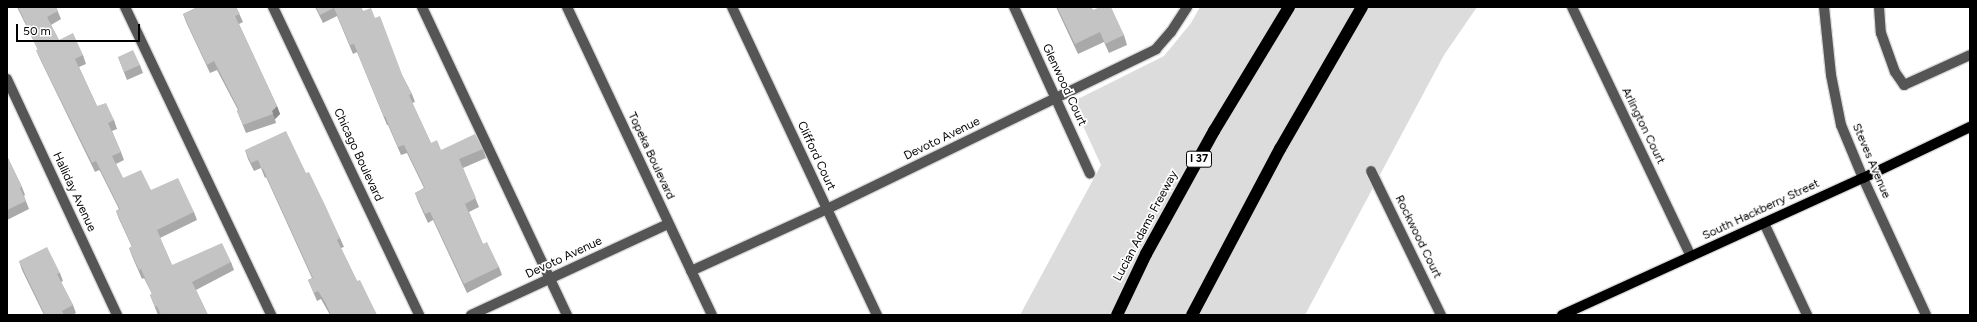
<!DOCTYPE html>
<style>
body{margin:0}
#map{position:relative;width:1977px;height:322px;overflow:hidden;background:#fff;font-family:Figtree,sans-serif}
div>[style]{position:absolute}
.green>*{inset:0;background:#dcdcdc}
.roads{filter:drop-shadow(1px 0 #dbdbdb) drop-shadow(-1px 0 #dbdbdb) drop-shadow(0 1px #dbdbdb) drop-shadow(0 -1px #dbdbdb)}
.minor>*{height:10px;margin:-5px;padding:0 5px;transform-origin:5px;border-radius:5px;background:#555}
.major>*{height:10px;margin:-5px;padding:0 5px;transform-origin:5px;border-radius:5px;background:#000}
.highway>*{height:12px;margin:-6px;padding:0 6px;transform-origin:6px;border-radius:6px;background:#000}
.wall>*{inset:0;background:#a9a9a9}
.shaded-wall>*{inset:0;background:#898989}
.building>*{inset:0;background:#c4c4c4}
span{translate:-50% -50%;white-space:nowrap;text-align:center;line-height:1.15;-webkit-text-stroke:3.5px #fff;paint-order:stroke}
.shield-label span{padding:1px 3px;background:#fff;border:1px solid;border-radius:3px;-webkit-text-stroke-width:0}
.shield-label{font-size:11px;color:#000;font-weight:700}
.street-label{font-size:12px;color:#000}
.frame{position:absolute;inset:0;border:8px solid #000;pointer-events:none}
.scale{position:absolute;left:16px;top:24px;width:124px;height:18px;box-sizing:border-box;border:2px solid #000;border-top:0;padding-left:5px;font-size:12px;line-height:14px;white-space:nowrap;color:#000;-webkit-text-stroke:3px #fff;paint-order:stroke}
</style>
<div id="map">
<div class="green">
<i style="clip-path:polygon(1200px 7px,1477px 7px,1444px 55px,1305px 315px,1020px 315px,1101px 165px,1072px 102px,1164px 56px,1191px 23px)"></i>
</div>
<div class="roads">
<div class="minor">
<i style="left:125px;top:7px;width:341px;rotate:64.6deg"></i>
<i style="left:273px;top:7px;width:341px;rotate:64.6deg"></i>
<i style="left:422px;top:7px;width:340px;rotate:64.8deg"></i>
<i style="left:567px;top:7px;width:340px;rotate:64.8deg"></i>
<i style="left:732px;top:7px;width:340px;rotate:64.8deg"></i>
<i style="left:1014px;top:7px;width:183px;rotate:65.5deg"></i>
<i style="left:1572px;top:7px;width:276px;rotate:64.5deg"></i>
<i style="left:1824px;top:7px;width:68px;rotate:84.1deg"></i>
<i style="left:1831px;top:75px;width:51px;rotate:78.7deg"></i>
<i style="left:1841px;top:125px;width:57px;rotate:67.5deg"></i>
<i style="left:1863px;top:178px;width:151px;rotate:65.3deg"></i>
<i style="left:1879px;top:7px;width:26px;rotate:86deg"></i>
<i style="left:1881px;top:33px;width:41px;rotate:70.3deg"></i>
<i style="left:1895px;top:72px;width:16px;rotate:55deg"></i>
<i style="left:1904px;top:85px;width:72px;rotate:-24.4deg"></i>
<i style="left:7px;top:79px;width:260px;rotate:65deg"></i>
<i style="left:1371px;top:171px;width:160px;rotate:64.1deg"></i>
<i style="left:1764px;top:223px;width:102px;rotate:64.9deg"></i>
<i style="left:691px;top:271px;width:149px;rotate:-24.5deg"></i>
<i style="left:827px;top:209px;width:366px;rotate:-25.9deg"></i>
<i style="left:1156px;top:49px;width:23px;rotate:-49deg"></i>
<i style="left:1171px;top:32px;width:30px;rotate:-57deg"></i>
<i style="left:471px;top:315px;width:217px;rotate:-24.8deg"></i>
</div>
<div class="major">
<i style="left:1562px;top:315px;width:331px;rotate:-24.5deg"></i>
<i style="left:1863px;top:178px;width:119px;rotate:-25.5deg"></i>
</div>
<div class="highway">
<i style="left:1117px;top:315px;width:68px;rotate:-64.6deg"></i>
<i style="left:1146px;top:254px;width:141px;rotate:-61.1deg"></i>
<i style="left:1214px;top:131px;width:145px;rotate:-58.8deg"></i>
<i style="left:1192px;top:315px;width:188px;rotate:-62.1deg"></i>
<i style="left:1280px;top:149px;width:164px;rotate:-60deg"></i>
</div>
</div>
<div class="wall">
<i style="clip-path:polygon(17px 7px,56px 7px,61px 19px,51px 25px,59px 40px,83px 55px,86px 64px,79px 67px,97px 106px,114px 120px,117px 129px,112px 131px,121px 152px,124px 160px,116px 164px,123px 178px,151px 190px,194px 212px,197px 220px,160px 238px,172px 265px,231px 262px,234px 270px,196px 290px,208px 315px,158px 315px,150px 295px,152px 294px,144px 278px,142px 279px,132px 256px,129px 248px,132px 247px,119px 219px,116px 211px,119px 209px,100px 171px,99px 170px,95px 172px,40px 59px,36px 50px,38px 50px)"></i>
<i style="clip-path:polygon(196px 7px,236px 7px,243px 22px,239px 24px,277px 106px,280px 114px,275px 119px,276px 123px,246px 133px,237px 111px,238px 110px,217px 70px,210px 73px,186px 22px,183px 14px,196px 8px)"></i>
<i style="clip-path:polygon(315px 7px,361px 7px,363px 11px,375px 18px,403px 77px,412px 94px,415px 102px,412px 103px,431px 143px,441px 150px,483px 149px,486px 158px,463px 168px,479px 207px,469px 212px,483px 244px,499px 267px,502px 275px,467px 293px,433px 220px,428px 223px,418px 201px,415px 193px,424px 188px,407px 153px,401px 155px,388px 125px,387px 125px,357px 52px,353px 54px,337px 16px,323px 23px)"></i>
<i style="clip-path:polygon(1056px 7px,1091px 7px,1093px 10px,1124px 35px,1127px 45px,1109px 53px,1104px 42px,1078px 54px)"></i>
<i style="clip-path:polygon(118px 57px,140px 65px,143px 73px,127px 80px)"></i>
<i style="clip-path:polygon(245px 150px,306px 173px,340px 238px,344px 247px,341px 248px,357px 281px,377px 315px,330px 315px,321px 299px,317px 301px,308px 280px,312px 278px,266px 177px,265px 178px,261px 168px,254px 171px,248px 159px)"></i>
<i style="clip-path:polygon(7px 156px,22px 187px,25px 195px,24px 196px,29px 209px,7px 220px)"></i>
<i style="clip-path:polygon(19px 261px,60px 273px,63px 281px,61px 282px,73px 305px,76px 313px,72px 315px,44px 315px,22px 270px)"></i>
</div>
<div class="shaded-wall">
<i style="clip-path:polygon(277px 106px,280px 114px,275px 119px,272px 111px)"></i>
</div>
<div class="building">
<i style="clip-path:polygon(18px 7px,56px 7px,58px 11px,47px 17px,59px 40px,73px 33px,83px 55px,75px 59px,97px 106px,106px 103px,114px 120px,108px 123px,121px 152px,112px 156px,123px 178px,141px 170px,151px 190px,178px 178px,194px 212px,157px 230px,172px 265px,222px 243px,231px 262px,192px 282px,208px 315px,161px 315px,157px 306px,155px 307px,150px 295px,152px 294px,141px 269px,139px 270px,129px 248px,132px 246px,116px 211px,120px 209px,96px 161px,92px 163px,36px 50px,38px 50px)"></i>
<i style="clip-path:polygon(197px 7px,236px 7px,240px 14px,235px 16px,277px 106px,272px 111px,273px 114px,243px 125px,237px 111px,239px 110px,214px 61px,207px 65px,183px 14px)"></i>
<i style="clip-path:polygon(316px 7px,361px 7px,363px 11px,371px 8px,375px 18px,380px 16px,403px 77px,412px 94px,409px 95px,431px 143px,437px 140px,441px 150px,475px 134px,483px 149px,459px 159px,476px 198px,465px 204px,483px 244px,487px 242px,499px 267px,464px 284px,430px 212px,425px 214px,415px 193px,425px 188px,404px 145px,398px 147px,385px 116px,384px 117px,354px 44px,350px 45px,334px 8px,320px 15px)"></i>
<i style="clip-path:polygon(1057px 7px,1091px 7px,1093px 10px,1100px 7px,1111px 7px,1124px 35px,1105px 44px,1100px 32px,1075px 44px)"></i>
<i style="clip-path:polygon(133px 50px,140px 65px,124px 72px,118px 57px)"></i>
<i style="clip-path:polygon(286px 131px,306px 173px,309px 172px,325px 205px,340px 238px,337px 240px,357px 281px,360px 280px,377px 315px,331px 315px,325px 302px,318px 291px,314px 293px,308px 280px,313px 278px,263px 169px,262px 170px,258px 160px,251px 163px,245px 150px)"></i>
<i style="clip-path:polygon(7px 156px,22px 187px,20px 188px,26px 201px,7px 210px)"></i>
<i style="clip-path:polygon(47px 247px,60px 273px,57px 274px,73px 305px,62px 311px,64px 315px,45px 315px,19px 261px)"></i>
</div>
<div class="shield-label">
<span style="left:1199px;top:159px">I 37</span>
</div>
<div class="street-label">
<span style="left:1064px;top:85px;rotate:65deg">Glenwood Court</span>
<span style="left:1643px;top:126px;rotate:64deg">Arlington Court</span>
<span style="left:942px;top:139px;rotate:-26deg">Devoto Avenue</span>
<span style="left:358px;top:155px;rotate:65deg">Chicago Boulevard</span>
<span style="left:651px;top:156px;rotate:65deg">Topeka Boulevard</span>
<span style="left:816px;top:156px;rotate:65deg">Clifford Court</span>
<span style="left:1871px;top:161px;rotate:67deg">Steves Avenue</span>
<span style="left:74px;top:192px;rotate:65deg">Halliday Avenue</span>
<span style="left:1761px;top:210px;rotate:-25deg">South Hackberry Street</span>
<span style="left:1146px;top:226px;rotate:-62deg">Lucian Adams Freeway</span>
<span style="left:1418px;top:237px;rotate:64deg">Rockwood Court</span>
<span style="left:564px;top:258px;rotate:-25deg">Devoto Avenue</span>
</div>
<div class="frame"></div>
<div class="scale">50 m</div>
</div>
